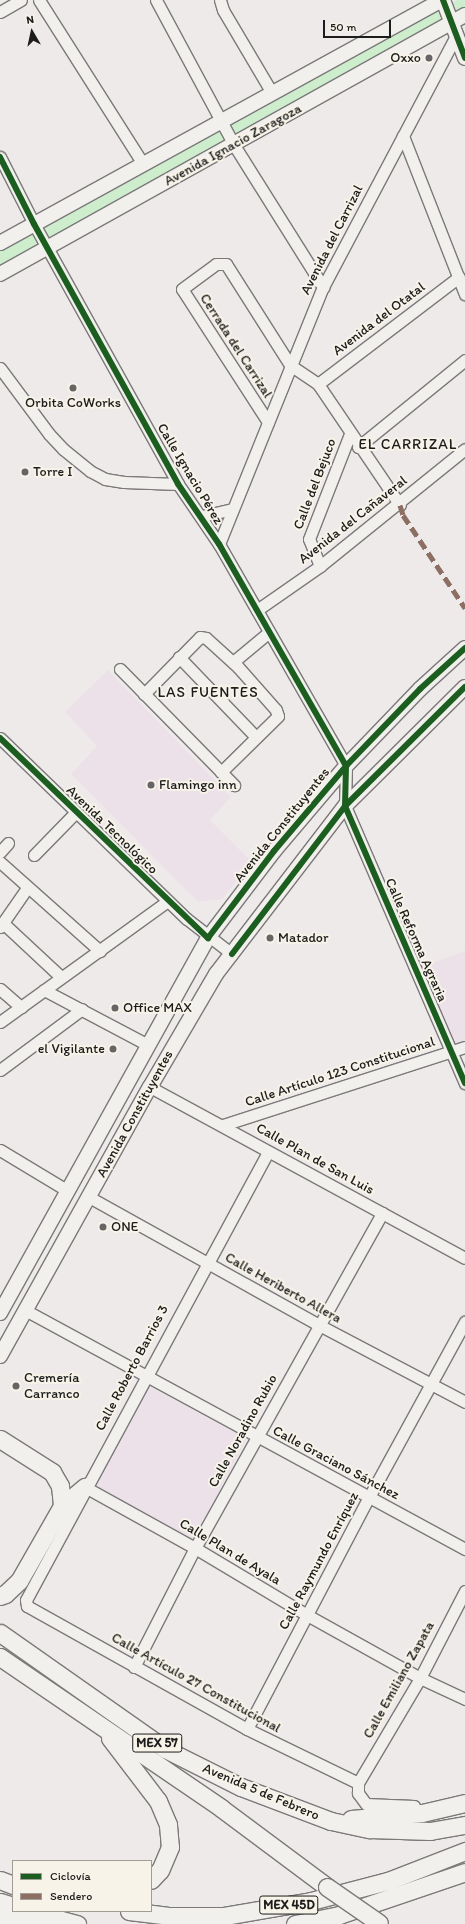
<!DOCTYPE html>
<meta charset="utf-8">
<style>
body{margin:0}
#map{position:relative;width:465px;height:1924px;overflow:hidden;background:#efeaea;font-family:Itim,sans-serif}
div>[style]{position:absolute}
.built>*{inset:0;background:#ece1e9}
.green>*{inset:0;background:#cdedcd}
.roads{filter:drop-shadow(1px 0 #7b7979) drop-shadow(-1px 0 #7b7979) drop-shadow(0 1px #7b7979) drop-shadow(0 -1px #7b7979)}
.minor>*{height:11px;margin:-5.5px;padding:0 5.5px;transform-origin:5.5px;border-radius:5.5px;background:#f2f0ed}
.major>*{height:14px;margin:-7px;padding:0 7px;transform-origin:7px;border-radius:7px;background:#f2f0ed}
.highway>*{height:17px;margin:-8.5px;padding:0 8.5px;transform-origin:8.5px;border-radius:8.5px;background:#f2f0ed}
.bridges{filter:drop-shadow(1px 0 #7b7979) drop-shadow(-1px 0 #7b7979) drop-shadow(0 1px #7b7979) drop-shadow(0 -1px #7b7979)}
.highway-bridge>*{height:17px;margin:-8.5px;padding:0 8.5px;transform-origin:8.5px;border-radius:8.5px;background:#f2f0ed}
.quiet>*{height:5px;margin-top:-2.5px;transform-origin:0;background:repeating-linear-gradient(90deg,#8d6e63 0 10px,transparent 0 15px)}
.cycleway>*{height:6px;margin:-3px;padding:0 3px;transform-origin:3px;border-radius:3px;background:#1b5e20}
.dots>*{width:11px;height:11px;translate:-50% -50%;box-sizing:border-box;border:2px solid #f7f3e8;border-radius:50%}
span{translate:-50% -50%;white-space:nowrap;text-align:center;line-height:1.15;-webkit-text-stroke:4px #f7f3e8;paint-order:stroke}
.shield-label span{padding:1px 3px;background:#f7f3e8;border:1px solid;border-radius:3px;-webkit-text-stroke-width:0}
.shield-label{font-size:13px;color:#1c1c1c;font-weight:700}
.poi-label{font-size:14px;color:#1c1c1c}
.right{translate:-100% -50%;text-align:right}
.left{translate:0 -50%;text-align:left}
.street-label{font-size:14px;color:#1c1c1c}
.neighbourhood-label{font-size:15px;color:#1c1c1c;letter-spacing:1px}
.legend{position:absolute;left:12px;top:1860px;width:140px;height:52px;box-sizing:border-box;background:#f7f3e8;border:1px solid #9f9d96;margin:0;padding:5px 7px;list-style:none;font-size:12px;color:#1c1c1c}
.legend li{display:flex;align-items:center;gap:8px;height:20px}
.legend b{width:20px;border:1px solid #9f9d96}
.north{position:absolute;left:12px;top:12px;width:40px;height:40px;-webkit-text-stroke:3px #f7f3e8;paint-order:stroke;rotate:351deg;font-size:11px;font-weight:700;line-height:16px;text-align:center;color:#1c1c1c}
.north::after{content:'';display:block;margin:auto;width:14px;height:18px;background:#1c1c1c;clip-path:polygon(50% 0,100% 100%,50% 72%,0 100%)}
.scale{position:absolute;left:323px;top:20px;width:68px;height:18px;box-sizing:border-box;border:2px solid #1c1c1c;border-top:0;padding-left:5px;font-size:12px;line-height:14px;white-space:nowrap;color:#1c1c1c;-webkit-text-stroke:3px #f7f3e8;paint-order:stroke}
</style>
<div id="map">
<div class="built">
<i style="clip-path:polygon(108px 670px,231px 797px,210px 820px,252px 862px,222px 899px,198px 902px,71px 774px,97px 746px,65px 712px)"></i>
<i style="clip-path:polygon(465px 951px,465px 1041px,455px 1045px,421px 967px)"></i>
<i style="clip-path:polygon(147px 1385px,247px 1439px,192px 1541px,91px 1487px)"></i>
</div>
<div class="green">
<i style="clip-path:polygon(457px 0,465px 0,465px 9px,0 267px,0 251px,99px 194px)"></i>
</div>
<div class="roads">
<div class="minor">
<i style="left:39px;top:0;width:194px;rotate:57.6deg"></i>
<i style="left:156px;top:0;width:165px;rotate:61.7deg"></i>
<i style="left:234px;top:145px;width:168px;rotate:57.9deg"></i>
<i style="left:220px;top:0;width:10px;rotate:73deg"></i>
<i style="left:223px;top:10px;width:96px;rotate:59.4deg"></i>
<i style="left:0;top:12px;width:24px;rotate:-30deg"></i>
<i style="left:403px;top:136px;width:170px;rotate:68.6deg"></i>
<i style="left:0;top:157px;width:75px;rotate:63.1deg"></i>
<i style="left:34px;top:224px;width:297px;rotate:61deg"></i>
<i style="left:178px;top:484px;width:73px;rotate:55.7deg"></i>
<i style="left:219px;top:544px;width:256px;rotate:60.2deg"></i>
<i style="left:346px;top:766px;width:40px;rotate:91.4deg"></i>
<i style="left:345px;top:806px;width:302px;rotate:66.6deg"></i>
<i style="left:0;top:368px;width:82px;rotate:53.4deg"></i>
<i style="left:49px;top:434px;width:21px;rotate:47deg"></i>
<i style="left:63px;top:449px;width:35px;rotate:39deg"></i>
<i style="left:90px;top:471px;width:17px;rotate:28deg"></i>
<i style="left:105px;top:479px;width:19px;rotate:9deg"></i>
<i style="left:124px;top:482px;width:54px;rotate:2.1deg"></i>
<i style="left:318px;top:384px;width:177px;rotate:-37.2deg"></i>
<i style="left:268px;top:422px;width:158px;rotate:-122.9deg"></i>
<i style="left:182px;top:289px;width:42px;rotate:-36.3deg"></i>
<i style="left:216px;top:264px;width:10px"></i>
<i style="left:226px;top:264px;width:120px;rotate:57.6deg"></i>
<i style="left:290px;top:365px;width:34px;rotate:34deg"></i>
<i style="left:318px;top:384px;width:146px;rotate:55.9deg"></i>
<i style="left:358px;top:447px;width:138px;rotate:-39.1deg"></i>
<i style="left:202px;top:516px;width:31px;rotate:-13deg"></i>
<i style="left:219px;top:544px;width:277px;rotate:-68deg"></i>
<i style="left:323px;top:287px;width:284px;rotate:-62.1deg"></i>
<i style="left:320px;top:566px;width:29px;rotate:-112deg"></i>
<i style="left:309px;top:539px;width:113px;rotate:-68.7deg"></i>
<i style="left:257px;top:610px;width:77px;rotate:-34.9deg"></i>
<i style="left:320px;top:566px;width:186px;rotate:-38.9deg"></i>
<i style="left:179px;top:657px;width:111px;rotate:46.1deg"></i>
<i style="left:233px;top:662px;width:47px;rotate:-39.8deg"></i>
<i style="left:120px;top:669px;width:163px;rotate:45.5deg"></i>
<i style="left:144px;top:694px;width:80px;rotate:-45.5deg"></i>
<i style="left:200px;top:637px;width:6px;rotate:9deg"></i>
<i style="left:206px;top:638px;width:43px;rotate:42.2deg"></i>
<i style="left:238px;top:667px;width:57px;rotate:48.5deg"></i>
<i style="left:276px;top:710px;width:6px;rotate:72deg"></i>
<i style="left:278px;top:716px;width:80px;rotate:135.5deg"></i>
<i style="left:0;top:738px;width:260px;rotate:44.1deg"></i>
<i style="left:187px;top:919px;width:57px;rotate:37.9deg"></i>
<i style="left:0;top:852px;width:12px;rotate:-48deg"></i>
<i style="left:34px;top:855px;width:60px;rotate:-45.7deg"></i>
<i style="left:0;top:862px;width:134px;rotate:41.7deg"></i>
<i style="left:3px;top:923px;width:79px;rotate:43deg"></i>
<i style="left:0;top:927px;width:47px;rotate:-55.3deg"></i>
<i style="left:0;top:989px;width:28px;rotate:41deg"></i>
<i style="left:44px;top:990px;width:118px;rotate:27.9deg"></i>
<i style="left:0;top:1022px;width:207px;rotate:-35.8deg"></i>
<i style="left:0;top:1070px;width:102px;rotate:-36.6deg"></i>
<i style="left:150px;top:1087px;width:358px;rotate:28.5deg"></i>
<i style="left:223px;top:1125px;width:254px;rotate:-17.9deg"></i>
<i style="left:0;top:1150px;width:79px;rotate:31.1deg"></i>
<i style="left:268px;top:1152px;width:509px;rotate:118.38deg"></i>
<i style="left:26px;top:1600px;width:6px;rotate:81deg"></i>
<i style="left:27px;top:1606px;width:252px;rotate:29.2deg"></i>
<i style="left:247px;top:1729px;width:123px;rotate:25.9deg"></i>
<i style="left:89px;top:1197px;width:263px;rotate:29.1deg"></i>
<i style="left:319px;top:1325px;width:165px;rotate:27.8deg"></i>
<i style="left:25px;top:1310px;width:501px;rotate:28.51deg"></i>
<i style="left:85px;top:1487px;width:126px;rotate:29deg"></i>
<i style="left:195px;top:1548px;width:131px;rotate:30.9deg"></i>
<i style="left:307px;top:1615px;width:129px;rotate:29.1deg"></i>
<i style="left:420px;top:1678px;width:50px;rotate:25deg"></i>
<i style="left:134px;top:1667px;width:134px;rotate:-62.9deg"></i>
<i style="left:195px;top:1548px;width:384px;rotate:-60.8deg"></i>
<i style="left:247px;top:1729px;width:262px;rotate:-62.3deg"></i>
<i style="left:369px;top:1497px;width:200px;rotate:-61.3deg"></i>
<i style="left:414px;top:1806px;width:48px;rotate:-177.6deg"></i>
<i style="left:366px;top:1804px;width:14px;rotate:-126deg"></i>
<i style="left:358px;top:1793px;width:10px;rotate:-90deg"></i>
<i style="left:358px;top:1783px;width:122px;rotate:-59.4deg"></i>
<i style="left:420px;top:1678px;width:98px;rotate:-62.7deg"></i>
</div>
<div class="major">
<i style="left:443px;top:0;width:62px;rotate:69.2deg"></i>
<i style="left:0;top:243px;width:504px;rotate:-28.8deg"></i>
<i style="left:0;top:274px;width:532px;rotate:-29.12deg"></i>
<i style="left:0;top:1313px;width:429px;rotate:-61deg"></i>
<i style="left:208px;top:938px;width:109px;rotate:-52.8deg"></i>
<i style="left:274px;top:851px;width:111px;rotate:-49.7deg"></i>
<i style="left:346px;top:766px;width:107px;rotate:-46.1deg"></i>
<i style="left:420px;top:689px;width:61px;rotate:-42.3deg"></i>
<i style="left:0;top:1356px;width:308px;rotate:-60.9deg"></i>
<i style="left:150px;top:1087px;width:131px;rotate:-59.7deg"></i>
<i style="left:216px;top:974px;width:212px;rotate:-52.5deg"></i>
<i style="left:345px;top:806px;width:169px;rotate:-44.8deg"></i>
</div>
<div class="highway">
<i style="left:0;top:1439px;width:62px;rotate:32.4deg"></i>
<i style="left:52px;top:1472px;width:16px;rotate:60deg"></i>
<i style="left:60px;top:1486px;width:20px;rotate:84deg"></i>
<i style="left:62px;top:1506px;width:86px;rotate:119.8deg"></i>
<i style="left:19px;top:1581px;width:19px;rotate:137deg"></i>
<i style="left:5px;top:1594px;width:5px;rotate:158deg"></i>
<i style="left:62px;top:1506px;width:30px;rotate:-40deg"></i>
<i style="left:0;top:1633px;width:202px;rotate:35.1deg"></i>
<i style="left:165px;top:1749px;width:85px;rotate:26.6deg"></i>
<i style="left:241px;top:1787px;width:96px;rotate:20.7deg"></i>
<i style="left:331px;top:1821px;width:40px;rotate:12deg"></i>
<i style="left:370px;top:1829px;width:60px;rotate:1.9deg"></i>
<i style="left:430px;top:1831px;width:36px;rotate:-10deg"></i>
<i style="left:0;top:1657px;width:268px;rotate:34.3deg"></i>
<i style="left:221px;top:1808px;width:132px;rotate:36.7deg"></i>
<i style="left:110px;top:1738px;width:79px;rotate:52.7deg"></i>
<i style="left:158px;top:1801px;width:26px;rotate:67deg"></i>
<i style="left:168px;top:1825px;width:22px;rotate:85deg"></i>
<i style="left:170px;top:1847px;width:25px;rotate:113deg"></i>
<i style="left:160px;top:1870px;width:13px;rotate:132deg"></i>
<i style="left:351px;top:1819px;width:71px;rotate:-4.8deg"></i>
<i style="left:422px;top:1813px;width:44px;rotate:-13.1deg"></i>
<i style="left:0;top:1880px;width:14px;rotate:21deg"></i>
<i style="left:0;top:1902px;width:14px;rotate:17deg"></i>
<i style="left:28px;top:1911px;width:51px;rotate:14.9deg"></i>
<i style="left:129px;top:1911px;width:38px;rotate:7deg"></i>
<i style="left:167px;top:1916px;width:57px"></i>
<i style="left:224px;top:1916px;width:88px;rotate:-9.8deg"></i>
<i style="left:311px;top:1901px;width:80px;rotate:-14.6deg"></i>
<i style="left:388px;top:1881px;width:83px;rotate:-21.3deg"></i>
<i style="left:0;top:1915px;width:40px;rotate:13deg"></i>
<i style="left:295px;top:1924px;width:45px;rotate:-11.6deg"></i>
<i style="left:339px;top:1915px;width:133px;rotate:-18.8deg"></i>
</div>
</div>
<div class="bridges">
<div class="highway-bridge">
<i style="left:327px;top:1887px;width:63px;rotate:34.7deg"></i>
</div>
</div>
<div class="quiet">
<i style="left:400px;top:505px;width:10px;rotate:73deg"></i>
<i style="left:403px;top:515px;width:112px;rotate:56.3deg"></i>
</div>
<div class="cycleway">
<i style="left:443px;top:0;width:62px;rotate:69.2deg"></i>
<i style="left:0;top:157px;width:75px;rotate:63.1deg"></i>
<i style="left:34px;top:224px;width:297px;rotate:61deg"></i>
<i style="left:178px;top:484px;width:73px;rotate:55.7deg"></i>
<i style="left:219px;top:544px;width:256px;rotate:60.2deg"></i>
<i style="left:346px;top:766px;width:40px;rotate:91.4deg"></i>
<i style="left:345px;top:806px;width:302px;rotate:66.6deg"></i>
<i style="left:0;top:738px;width:289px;rotate:43.9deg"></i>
<i style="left:208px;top:938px;width:109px;rotate:-52.8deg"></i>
<i style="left:274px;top:851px;width:111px;rotate:-49.7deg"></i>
<i style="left:346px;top:766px;width:107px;rotate:-46.1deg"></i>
<i style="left:420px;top:689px;width:61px;rotate:-42.3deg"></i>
<i style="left:232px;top:954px;width:186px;rotate:-52.6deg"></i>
<i style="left:345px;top:806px;width:169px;rotate:-44.8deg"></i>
</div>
<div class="dots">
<i style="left:429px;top:58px;background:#666464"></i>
<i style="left:73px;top:388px;background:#666464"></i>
<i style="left:25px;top:472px;background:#666464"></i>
<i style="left:151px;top:785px;background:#666464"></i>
<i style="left:270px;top:938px;background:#666464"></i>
<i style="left:115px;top:1008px;background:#666464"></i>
<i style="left:113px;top:1049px;background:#666464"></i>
<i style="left:103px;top:1227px;background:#666464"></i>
<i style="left:16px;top:1386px;background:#666464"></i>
</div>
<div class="shield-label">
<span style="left:157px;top:1743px">MEX 57</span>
<span style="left:289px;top:1905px">MEX 45D</span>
</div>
<div class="poi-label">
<span class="right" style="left:421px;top:58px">Oxxo</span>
<span style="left:73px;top:403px">Orbita CoWorks</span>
<span class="left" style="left:33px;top:472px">Torre I</span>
<span class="left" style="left:159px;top:785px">Flamingo inn</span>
<span class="left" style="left:278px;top:938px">Matador</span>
<span class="left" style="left:123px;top:1008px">Office MAX</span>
<span class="right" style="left:105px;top:1049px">el Vigilante</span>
<span class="left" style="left:111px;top:1227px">ONE</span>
<span class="left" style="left:24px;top:1386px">Cremería<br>Carranco</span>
</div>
<div class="street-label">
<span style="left:233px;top:145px;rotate:-29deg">Avenida Ignacio Zaragoza</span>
<span style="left:332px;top:240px;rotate:-63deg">Avenida del Carrizal</span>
<span style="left:379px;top:319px;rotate:-37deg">Avenida del Otatal</span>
<span style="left:236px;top:346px;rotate:57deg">Cerrada del Carrizal</span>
<span style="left:190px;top:474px;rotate:59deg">Calle Ignacio Pérez</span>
<span style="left:315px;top:484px;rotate:-69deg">Calle del Bejuco</span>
<span style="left:353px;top:520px;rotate:-38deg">Avenida del Cañaveral</span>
<span style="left:282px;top:825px;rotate:-51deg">Avenida Constituyentes</span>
<span style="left:112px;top:830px;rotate:44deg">Avenida Tecnológico</span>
<span style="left:416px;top:940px;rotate:66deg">Calle Reforma Agraria</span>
<span style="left:340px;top:1072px;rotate:-18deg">Calle Artículo 123 Constitucional</span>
<span style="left:135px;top:1114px;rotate:-61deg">Avenida Constituyentes</span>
<span style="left:315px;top:1159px;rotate:29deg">Calle Plan de San Luis</span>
<span style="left:283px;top:1288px;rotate:29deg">Calle Heriberto Allera</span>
<span style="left:132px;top:1368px;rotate:-62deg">Calle Roberto Barrios 3</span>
<span style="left:243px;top:1431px;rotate:-61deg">Calle Noradino Rubio</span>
<span style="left:336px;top:1463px;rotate:28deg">Calle Graciano Sánchez</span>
<span style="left:230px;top:1552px;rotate:31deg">Calle Plan de Ayala</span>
<span style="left:319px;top:1561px;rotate:-62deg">Calle Raymundo Enríquez</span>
<span style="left:399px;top:1680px;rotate:-61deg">Calle Emiliano Zapata</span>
<span style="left:196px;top:1683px;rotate:29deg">Calle Artículo 27 Constitucional</span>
<span style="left:261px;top:1792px;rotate:23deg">Avenida 5 de Febrero</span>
</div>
<div class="neighbourhood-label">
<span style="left:408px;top:445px">EL CARRIZAL</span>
<span style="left:208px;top:693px">LAS FUENTES</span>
</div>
<ul class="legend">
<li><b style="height:5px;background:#1b5e20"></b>Ciclovía</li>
<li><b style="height:5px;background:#8d6e63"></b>Sendero</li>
</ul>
<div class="north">N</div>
<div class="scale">50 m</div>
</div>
